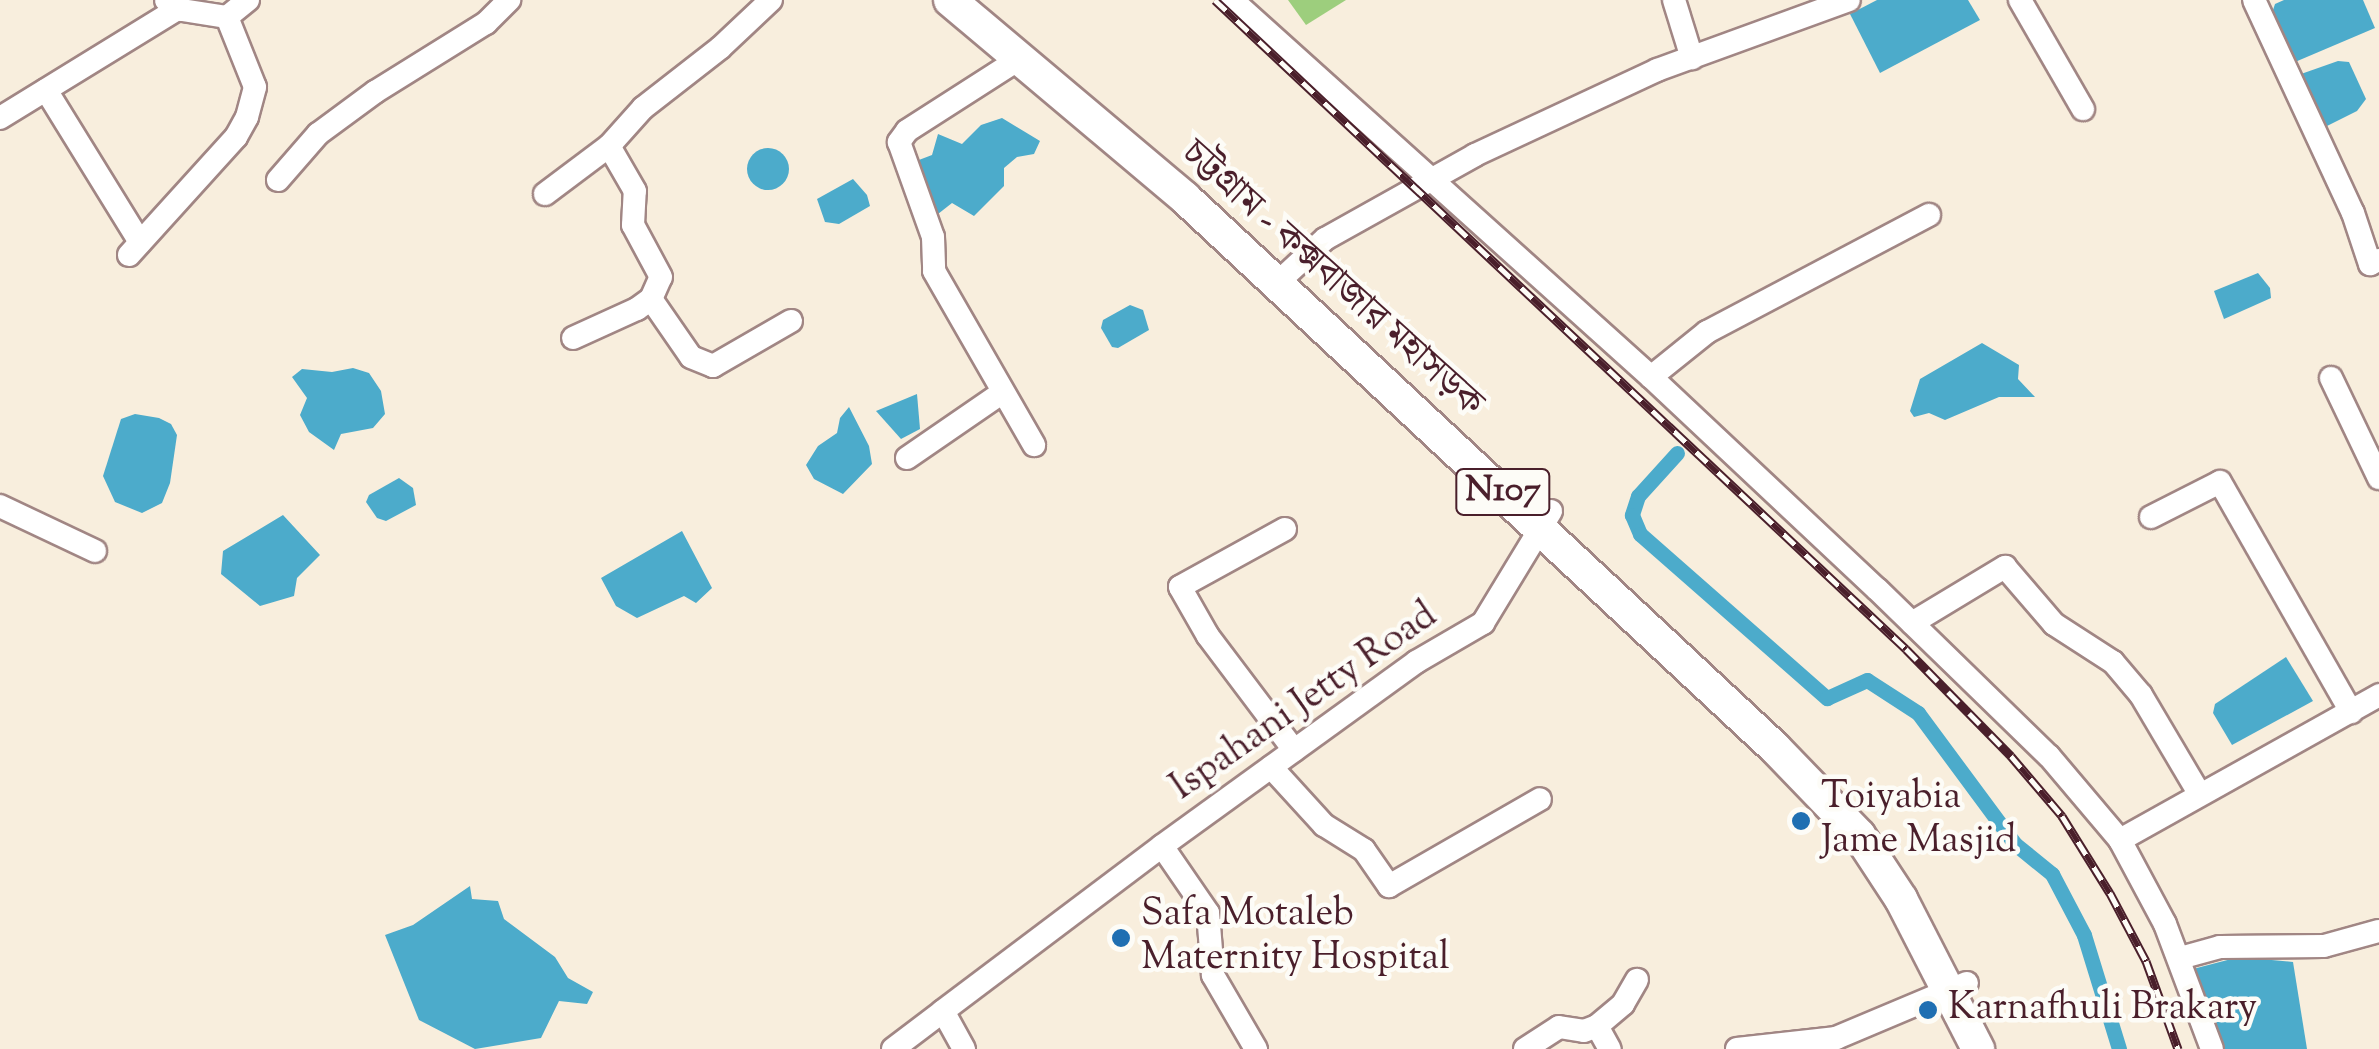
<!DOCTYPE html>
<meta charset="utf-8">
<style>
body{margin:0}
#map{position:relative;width:2379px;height:1049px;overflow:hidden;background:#f8eedd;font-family:"Sorts Mill Goudy","Noto Serif Bengali",serif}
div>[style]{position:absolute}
.green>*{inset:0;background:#9dce7d}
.water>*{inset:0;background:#4cabcb}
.round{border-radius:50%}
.canal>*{height:15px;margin:-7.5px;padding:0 7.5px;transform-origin:7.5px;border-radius:7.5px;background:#4cabcb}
.roads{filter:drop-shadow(2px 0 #a18684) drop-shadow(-2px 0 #a18684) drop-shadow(0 2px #a18684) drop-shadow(0 -2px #a18684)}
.minor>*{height:22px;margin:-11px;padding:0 11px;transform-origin:11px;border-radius:11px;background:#fff}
.highway>*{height:32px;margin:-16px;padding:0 16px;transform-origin:16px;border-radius:16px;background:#fff}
.rail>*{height:9px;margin-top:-4.5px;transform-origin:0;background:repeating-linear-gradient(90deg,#fdfcf7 0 15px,#4a1f2b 0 30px);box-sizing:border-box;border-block:2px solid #4a1f2b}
.dots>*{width:28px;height:28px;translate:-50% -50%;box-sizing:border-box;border:5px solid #fdfcf7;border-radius:50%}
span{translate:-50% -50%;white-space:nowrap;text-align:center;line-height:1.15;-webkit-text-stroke:9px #fdfcf7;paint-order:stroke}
.shield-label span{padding:2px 8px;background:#fdfcf7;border:2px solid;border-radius:8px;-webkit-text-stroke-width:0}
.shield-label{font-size:35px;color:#4a1f2b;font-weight:700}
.street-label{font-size:38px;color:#4a1f2b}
.poi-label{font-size:38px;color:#4a1f2b}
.left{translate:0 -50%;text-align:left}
</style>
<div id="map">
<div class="green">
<i style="clip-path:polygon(1288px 0,1346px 0,1306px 25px)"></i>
</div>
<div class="water">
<i style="clip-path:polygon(1877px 0,1968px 0,1980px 20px,1880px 73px,1850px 14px)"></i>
<i style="clip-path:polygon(2284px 0,2363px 0,2375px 28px,2295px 62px,2271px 16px,2275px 4px)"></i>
<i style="clip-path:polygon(2338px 61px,2349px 62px,2366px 99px,2357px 111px,2327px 126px,2301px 74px)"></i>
<i style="clip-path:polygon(1002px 118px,1040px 141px,1034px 154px,1017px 157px,1004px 168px,1004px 186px,974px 216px,952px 203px,938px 214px,925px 202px,911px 163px,932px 155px,938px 134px,962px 144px,981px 125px)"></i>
<i class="round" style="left:747px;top:148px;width:42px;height:42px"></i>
<i style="clip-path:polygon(853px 179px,867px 195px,870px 206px,839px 224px,825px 222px,817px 199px)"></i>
<i style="clip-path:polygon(2258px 273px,2270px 288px,2271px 298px,2224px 319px,2214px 291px)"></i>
<i style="clip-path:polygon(1130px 305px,1143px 310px,1149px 330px,1118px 348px,1112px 347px,1101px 328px,1103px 320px)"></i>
<i style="clip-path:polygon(1982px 343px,2019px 365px,2018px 379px,2035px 397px,1999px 397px,1945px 420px,1929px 413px,1914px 417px,1910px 411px,1920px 379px)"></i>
<i style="clip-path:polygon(353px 368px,369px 373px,381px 391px,385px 414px,373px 428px,341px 434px,334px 450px,309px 432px,300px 415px,307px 398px,292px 377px,302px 369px,332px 372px)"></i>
<i style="clip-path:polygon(917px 394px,920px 429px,901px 439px,876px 411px)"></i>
<i style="clip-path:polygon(849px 407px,869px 446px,872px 464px,843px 494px,814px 479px,806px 465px,818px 446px,837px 433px,840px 418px)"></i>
<i style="clip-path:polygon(135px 414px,159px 418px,171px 424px,177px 435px,170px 483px,162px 503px,142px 513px,115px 502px,103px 476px,121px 419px)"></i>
<i style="clip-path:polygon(399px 478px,413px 488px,416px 505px,386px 521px,377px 518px,366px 502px,369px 495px)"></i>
<i style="clip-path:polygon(283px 515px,320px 555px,297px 578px,294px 596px,260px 606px,221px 574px,223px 551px)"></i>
<i style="clip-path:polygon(682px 531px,712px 588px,696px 603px,684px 596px,637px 618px,616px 606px,601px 578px)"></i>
<i style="clip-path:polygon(2286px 657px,2313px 701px,2232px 745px,2213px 713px,2215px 704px)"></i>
<i style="clip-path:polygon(470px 886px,472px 899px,498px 901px,504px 919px,555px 957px,568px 978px,593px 992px,587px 1004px,559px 1001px,541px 1038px,475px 1049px,419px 1020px,385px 935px,413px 925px)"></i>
<i style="clip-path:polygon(2239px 957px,2293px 962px,2307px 1049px,2222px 1049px,2193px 969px)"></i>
</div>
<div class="canal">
<i style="left:1677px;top:453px;width:58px;rotate:132.2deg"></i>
<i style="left:1638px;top:496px;width:20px;rotate:108deg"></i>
<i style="left:1632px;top:515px;width:21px;rotate:67deg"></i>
<i style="left:1640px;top:534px;width:249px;rotate:41.3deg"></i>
<i style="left:1827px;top:698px;width:44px;rotate:-24.2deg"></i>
<i style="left:1867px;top:680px;width:61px;rotate:32.9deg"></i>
<i style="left:1918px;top:713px;width:163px;rotate:53.5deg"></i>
<i style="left:2015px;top:844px;width:48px;rotate:39deg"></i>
<i style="left:2052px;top:874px;width:69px;rotate:62.3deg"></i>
<i style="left:2084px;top:935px;width:119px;rotate:72.9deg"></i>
</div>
<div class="roads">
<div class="minor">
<i style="left:166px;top:0;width:19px;rotate:32deg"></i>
<i style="left:182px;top:10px;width:46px;rotate:8.8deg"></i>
<i style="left:1232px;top:0;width:564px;rotate:41.98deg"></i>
<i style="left:1651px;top:377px;width:310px;rotate:43.2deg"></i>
<i style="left:1877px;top:589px;width:240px;rotate:44.2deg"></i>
<i style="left:2049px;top:756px;width:110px;rotate:49.8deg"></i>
<i style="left:1674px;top:0;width:61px;rotate:72.8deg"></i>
<i style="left:2020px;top:0;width:126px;rotate:60deg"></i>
<i style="left:2254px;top:0;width:235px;rotate:65.1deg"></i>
<i style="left:2353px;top:213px;width:54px;rotate:71.6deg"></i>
<i style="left:2370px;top:264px;width:10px;rotate:-24deg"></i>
<i style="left:1019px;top:59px;width:133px;rotate:147.3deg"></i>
<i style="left:907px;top:131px;width:14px;rotate:126deg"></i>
<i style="left:899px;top:142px;width:101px;rotate:70.3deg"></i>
<i style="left:933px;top:237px;width:34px;rotate:88deg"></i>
<i style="left:934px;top:271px;width:201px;rotate:60.1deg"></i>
<i style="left:46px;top:90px;width:179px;rotate:58.3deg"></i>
<i style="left:0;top:118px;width:208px;rotate:-31.6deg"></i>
<i style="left:278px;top:180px;width:61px;rotate:-49deg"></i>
<i style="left:318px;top:134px;width:71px;rotate:-36.4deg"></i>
<i style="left:375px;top:92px;width:131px;rotate:-31.9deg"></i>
<i style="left:486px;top:23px;width:33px;rotate:-45deg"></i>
<i style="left:545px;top:194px;width:80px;rotate:-36.9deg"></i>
<i style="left:129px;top:255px;width:159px;rotate:-47.8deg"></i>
<i style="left:236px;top:137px;width:23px;rotate:-61deg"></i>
<i style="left:247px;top:117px;width:31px;rotate:-75deg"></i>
<i style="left:255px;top:87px;width:75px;rotate:-111.8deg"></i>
<i style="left:227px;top:17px;width:27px;rotate:-39deg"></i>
<i style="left:1276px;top:284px;width:67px;rotate:-42.6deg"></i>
<i style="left:1325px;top:239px;width:172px;rotate:-29.2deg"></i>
<i style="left:1475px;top:155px;width:201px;rotate:-25deg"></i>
<i style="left:1657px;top:70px;width:204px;rotate:-20deg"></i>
<i style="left:651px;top:299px;width:70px;rotate:55.4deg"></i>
<i style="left:691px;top:357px;width:24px;rotate:22deg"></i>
<i style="left:713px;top:366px;width:90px;rotate:-30deg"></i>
<i style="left:573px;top:338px;width:70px;rotate:-24.4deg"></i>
<i style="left:637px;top:309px;width:17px;rotate:-36deg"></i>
<i style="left:651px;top:299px;width:24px;rotate:-66deg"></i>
<i style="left:661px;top:277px;width:59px;rotate:-118.3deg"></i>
<i style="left:633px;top:225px;width:34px;rotate:-87deg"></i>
<i style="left:635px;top:191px;width:52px;rotate:-120deg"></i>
<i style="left:609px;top:146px;width:51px;rotate:-48.2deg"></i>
<i style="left:643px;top:108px;width:98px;rotate:-37.9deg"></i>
<i style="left:720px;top:48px;width:70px;rotate:-43.3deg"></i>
<i style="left:1651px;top:377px;width:72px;rotate:-38.8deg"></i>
<i style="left:1707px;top:332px;width:251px;rotate:-27.8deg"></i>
<i style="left:2331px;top:378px;width:111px;rotate:64.4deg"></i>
<i style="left:907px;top:458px;width:116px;rotate:-34.5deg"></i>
<i style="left:0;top:506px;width:105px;rotate:25.3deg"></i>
<i style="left:2151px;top:517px;width:77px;rotate:-26.9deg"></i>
<i style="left:2220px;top:482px;width:265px;rotate:60.3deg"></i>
<i style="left:1285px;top:529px;width:120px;rotate:151.1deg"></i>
<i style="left:1180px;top:587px;width:56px;rotate:60.3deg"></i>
<i style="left:1208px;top:636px;width:143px;rotate:53deg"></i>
<i style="left:1912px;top:623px;width:109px;rotate:-31.1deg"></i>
<i style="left:2005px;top:567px;width:75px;rotate:49.3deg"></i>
<i style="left:2054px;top:624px;width:70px;rotate:32.8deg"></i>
<i style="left:2113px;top:662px;width:43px;rotate:49.7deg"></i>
<i style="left:2141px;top:695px;width:114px;rotate:59.4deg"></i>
<i style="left:1271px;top:767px;width:79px;rotate:47.6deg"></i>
<i style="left:1324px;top:825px;width:47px;rotate:32deg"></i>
<i style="left:1364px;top:850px;width:44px;rotate:55.2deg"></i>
<i style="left:1389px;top:886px;width:174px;rotate:-29.9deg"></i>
<i style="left:2180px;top:958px;width:41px;rotate:-15.4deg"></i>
<i style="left:2220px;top:947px;width:104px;rotate:-0.6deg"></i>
<i style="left:2324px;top:946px;width:57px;rotate:-15.3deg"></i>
<i style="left:1597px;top:1026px;width:34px;rotate:-40deg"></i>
<i style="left:1623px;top:1004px;width:28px;rotate:-60deg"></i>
<i style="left:893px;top:1049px;width:63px;rotate:-37.2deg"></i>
<i style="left:964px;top:1049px;width:43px;rotate:-118.9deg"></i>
<i style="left:943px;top:1011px;width:274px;rotate:-37deg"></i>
<i style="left:1256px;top:1049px;width:86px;rotate:-120.2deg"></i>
<i style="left:1213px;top:975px;width:62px;rotate:-94.6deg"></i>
<i style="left:1208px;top:913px;width:81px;rotate:-124.5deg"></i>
<i style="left:1162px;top:846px;width:314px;rotate:-35.9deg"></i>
<i style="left:1416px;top:662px;width:78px;rotate:-30.2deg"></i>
<i style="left:1483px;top:623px;width:131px;rotate:-58.7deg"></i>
<i style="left:1525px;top:1049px;width:40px;rotate:-32.9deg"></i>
<i style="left:1559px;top:1027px;width:25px;rotate:9deg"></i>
<i style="left:1584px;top:1031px;width:14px;rotate:-21deg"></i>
<i style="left:1597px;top:1026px;width:26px;rotate:61deg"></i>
<i style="left:1737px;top:1049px;width:100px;rotate:-6.3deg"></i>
<i style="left:1836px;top:1038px;width:142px;rotate:-22.8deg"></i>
<i style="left:2212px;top:1049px;width:134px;rotate:-110.6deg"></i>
<i style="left:2165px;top:924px;width:95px;rotate:-118.2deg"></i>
<i style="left:2120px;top:840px;width:297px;rotate:-29.2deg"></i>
</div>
<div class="highway">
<i style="left:950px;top:0;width:307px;rotate:40.1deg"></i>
<i style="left:1185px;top:198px;width:807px;rotate:42.99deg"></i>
<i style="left:1775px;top:748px;width:121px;rotate:46deg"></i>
<i style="left:1859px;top:835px;width:77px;rotate:56.7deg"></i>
<i style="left:1901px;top:899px;width:169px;rotate:62.8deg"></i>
</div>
</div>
<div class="rail">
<i style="left:1215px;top:0;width:948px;rotate:43.2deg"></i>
<i style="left:1906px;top:649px;width:150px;rotate:45.5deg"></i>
<i style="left:2011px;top:756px;width:79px;rotate:49.6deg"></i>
<i style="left:2062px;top:816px;width:91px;rotate:58.1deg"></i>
<i style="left:2110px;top:893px;width:77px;rotate:62.1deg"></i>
<i style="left:2146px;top:961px;width:94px;rotate:70deg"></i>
</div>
<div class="dots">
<i style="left:1801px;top:821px;background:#1f6fb2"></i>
<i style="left:1121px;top:938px;background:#1f6fb2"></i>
<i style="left:1928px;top:1010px;background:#1f6fb2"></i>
</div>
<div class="shield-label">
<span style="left:1503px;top:492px">N107</span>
</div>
<div class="street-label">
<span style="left:1331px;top:280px;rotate:42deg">চট্টগ্রাম - কক্সবাজার মহাসড়ক</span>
<span style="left:1305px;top:703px;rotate:-35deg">Ispahani Jetty Road</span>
</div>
<div class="poi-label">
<span class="left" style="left:1821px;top:821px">Toiyabia<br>Jame Masjid</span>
<span class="left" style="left:1141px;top:938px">Safa Motaleb<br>Maternity Hospital</span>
<span class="left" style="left:1948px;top:1010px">Karnafhuli Brakary</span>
</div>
</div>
